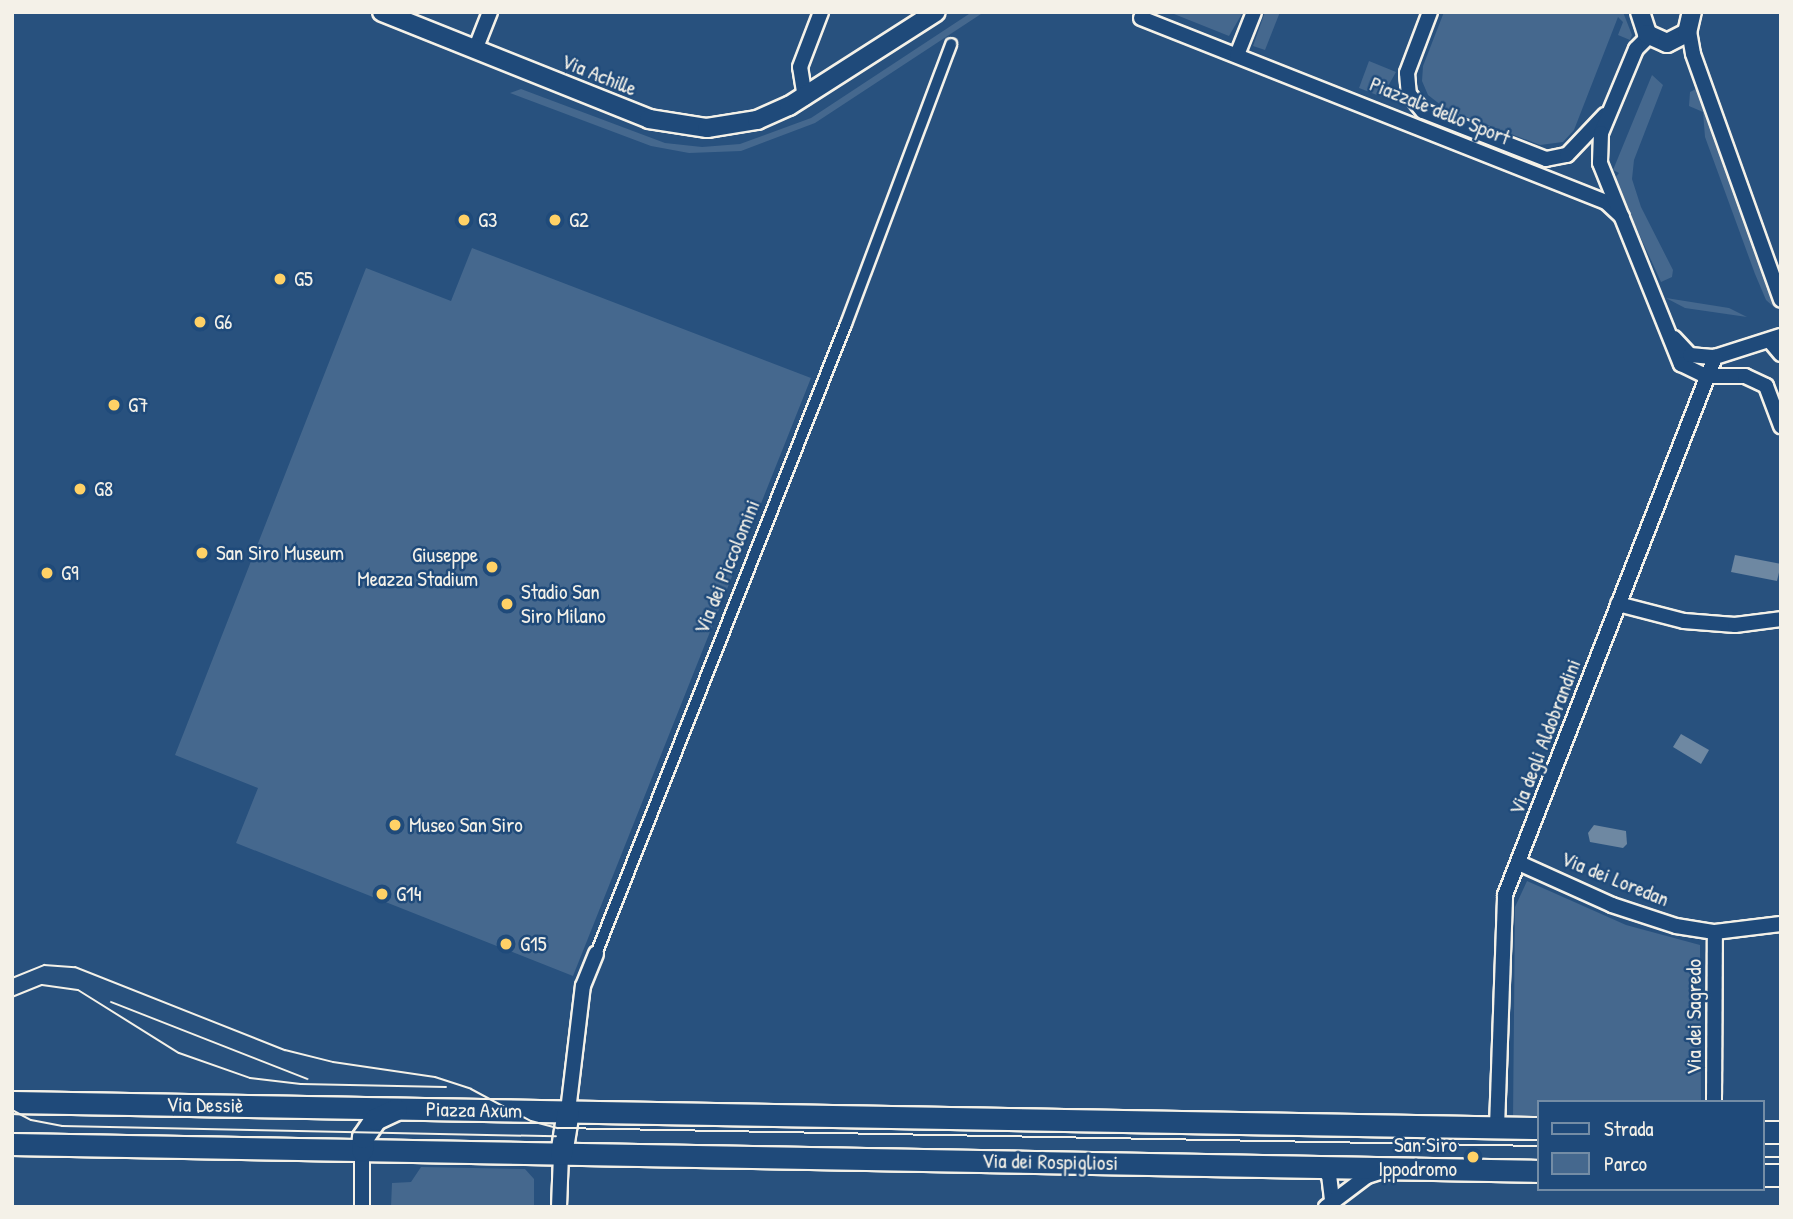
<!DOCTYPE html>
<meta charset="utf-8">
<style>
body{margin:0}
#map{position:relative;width:1793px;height:1219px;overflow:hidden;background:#28517e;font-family:"Patrick Hand",sans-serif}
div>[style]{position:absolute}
.green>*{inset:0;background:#45688e}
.water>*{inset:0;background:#6e88a2}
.roads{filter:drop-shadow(2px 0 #f4f1e8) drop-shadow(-2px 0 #f4f1e8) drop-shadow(0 2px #f4f1e8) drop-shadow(0 -2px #f4f1e8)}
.pedestrian>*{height:10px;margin:-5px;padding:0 5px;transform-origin:5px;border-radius:5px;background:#1f4a7a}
.minor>*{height:14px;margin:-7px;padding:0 7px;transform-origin:7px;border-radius:7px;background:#1f4a7a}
.tertiary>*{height:18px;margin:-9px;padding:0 9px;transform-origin:9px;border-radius:9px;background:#1f4a7a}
.primary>*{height:21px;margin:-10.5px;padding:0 10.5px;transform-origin:10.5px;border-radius:10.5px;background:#1f4a7a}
.tram>*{height:2px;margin:-1px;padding:0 1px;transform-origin:1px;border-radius:1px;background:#f4f1e8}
.dots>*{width:19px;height:19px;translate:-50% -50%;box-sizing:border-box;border:4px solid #1f4a7a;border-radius:50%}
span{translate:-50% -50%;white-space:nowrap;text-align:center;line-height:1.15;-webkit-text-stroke:5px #1f4a7a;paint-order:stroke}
.street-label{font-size:21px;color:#f4f1e8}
.poi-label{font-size:21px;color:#f4f1e8}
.left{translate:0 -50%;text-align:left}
.right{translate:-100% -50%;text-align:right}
.frame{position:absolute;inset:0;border:14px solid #f4f1e8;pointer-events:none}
.legend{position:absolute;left:1537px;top:1100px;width:228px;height:91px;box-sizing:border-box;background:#1f4a7a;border:2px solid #748da6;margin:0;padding:9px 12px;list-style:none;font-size:21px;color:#f4f1e8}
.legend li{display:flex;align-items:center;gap:14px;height:35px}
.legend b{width:35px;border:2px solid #748da6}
</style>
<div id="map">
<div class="green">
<i style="clip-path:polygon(972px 12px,984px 12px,815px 123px,741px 151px,689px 153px,651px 146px,510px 93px,521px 89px,665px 143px,702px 147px,740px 144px,811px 118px)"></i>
<i style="clip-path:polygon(1169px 12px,1243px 12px,1229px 36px)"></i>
<i style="clip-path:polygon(1265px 12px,1280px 12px,1265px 50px,1253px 46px)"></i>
<i style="clip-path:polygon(1444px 12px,1623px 12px,1632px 35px,1630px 40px,1618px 35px,1623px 22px,1618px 17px,1574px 130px,1563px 142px,1540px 145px,1446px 109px,1428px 95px,1422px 81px,1423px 66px)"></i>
<i style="clip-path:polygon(1369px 61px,1396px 72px,1382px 97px,1359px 88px)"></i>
<i style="clip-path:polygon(1652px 75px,1663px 85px,1634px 160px,1632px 179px,1641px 207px,1673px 270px,1672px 277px,1661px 282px,1614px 179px,1619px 173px,1613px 170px)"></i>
<i style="clip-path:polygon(1696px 89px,1776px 309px,1766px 300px,1755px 274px,1705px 137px,1703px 112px,1689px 106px,1690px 92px)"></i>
<i style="clip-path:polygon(472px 248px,811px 378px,573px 976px,236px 843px,258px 788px,175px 755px,366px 268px,451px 301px)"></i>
<i style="clip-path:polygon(1666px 298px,1729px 308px,1747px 317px,1685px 308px)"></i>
<i style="clip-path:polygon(1527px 881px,1626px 925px,1700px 945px,1701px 1102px,1539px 1102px,1539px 1120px,1513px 1120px,1515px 907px)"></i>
<i style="clip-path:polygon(421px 1167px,525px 1169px,534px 1179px,534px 1207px,391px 1207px,392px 1183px,411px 1182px)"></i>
</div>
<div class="water">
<i style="clip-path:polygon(1735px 555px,1781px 564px,1777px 581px,1731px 572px)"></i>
<i style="clip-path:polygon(1681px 734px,1709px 750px,1701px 764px,1673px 747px)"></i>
<i style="clip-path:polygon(1594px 825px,1626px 831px,1627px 844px,1623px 848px,1590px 842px,1588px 833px)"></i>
</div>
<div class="roads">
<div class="pedestrian">
<i style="left:596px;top:954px;width:678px;rotate:-68.36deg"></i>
<i style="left:846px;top:324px;width:299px;rotate:-69.4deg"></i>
</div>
<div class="minor">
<i style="left:1430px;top:12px;width:65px;rotate:110.7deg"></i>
<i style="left:1407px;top:73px;width:21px;rotate:85deg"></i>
<i style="left:1409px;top:94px;width:22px;rotate:51deg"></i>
<i style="left:1423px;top:111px;width:132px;rotate:21.3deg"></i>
<i style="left:1546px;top:159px;width:21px;rotate:-11deg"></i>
<i style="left:1567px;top:155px;width:55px;rotate:-46.5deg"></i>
<i style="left:1141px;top:18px;width:500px;rotate:21.59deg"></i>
<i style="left:1606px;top:202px;width:22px;rotate:43deg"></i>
<i style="left:1689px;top:31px;width:23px;rotate:80deg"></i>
<i style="left:1693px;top:54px;width:261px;rotate:70.3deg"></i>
<i style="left:1649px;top:36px;width:18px;rotate:135deg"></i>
<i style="left:1636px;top:49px;width:91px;rotate:112.6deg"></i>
<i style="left:1601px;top:133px;width:30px;rotate:92deg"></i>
<i style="left:1600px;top:163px;width:217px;rotate:68.1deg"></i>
<i style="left:1681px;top:364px;width:28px;rotate:26deg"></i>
<i style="left:1706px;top:376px;width:39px"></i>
<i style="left:1745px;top:376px;width:23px;rotate:25deg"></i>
<i style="left:1766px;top:386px;width:43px;rotate:69.4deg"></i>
<i style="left:475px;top:50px;width:41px;rotate:-68.5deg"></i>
<i style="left:1237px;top:55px;width:46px;rotate:-68.4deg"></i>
<i style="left:805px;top:98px;width:31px;rotate:-99deg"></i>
<i style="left:800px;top:67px;width:59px;rotate:-69.1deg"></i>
<i style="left:1674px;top:338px;width:23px;rotate:47deg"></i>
<i style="left:1690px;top:355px;width:25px;rotate:5deg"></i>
<i style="left:1715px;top:357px;width:69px;rotate:-17.7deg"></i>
<i style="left:1770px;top:341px;width:17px;rotate:50deg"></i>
<i style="left:1618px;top:604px;width:68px;rotate:14.4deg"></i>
<i style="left:1684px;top:621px;width:51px;rotate:4.5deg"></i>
<i style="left:1735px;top:625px;width:46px;rotate:-7.4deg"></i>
<i style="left:1519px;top:863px;width:102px;rotate:24.3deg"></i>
<i style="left:1612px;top:905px;width:67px;rotate:18.2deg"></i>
<i style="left:1676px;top:926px;width:39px;rotate:9deg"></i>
<i style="left:1715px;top:932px;width:66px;rotate:-6.9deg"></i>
<i style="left:1714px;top:1102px;width:170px;rotate:-89.7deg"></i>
<i style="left:568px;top:1111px;width:126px;rotate:-83.2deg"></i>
<i style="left:583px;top:986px;width:35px;rotate:-68deg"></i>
<i style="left:1497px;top:1127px;width:232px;rotate:-88deg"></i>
<i style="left:1505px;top:895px;width:578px;rotate:-68.68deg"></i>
<i style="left:1319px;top:1167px;width:13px;rotate:39deg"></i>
<i style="left:1329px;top:1175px;width:26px;rotate:83deg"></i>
<i style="left:362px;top:1207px;width:57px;rotate:-90deg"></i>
<i style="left:559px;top:1207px;width:53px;rotate:-87.8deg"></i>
<i style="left:1326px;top:1207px;width:51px;rotate:-37.1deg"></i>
<i style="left:1367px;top:1176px;width:14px;rotate:-17deg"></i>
</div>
<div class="tertiary">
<i style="left:382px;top:12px;width:288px;rotate:21.8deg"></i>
<i style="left:649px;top:119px;width:59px;rotate:8.8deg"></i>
<i style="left:707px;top:128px;width:51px;rotate:-9.1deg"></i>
<i style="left:757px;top:120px;width:35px;rotate:-24deg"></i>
<i style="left:789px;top:106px;width:174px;rotate:-32.6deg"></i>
<i style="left:1640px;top:12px;width:23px;rotate:72deg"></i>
<i style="left:1647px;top:34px;width:22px;rotate:24deg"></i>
<i style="left:1667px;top:43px;width:22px;rotate:-27deg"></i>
<i style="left:1687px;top:33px;width:22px;rotate:-77deg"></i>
</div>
<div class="primary">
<i style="left:12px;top:1102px;width:1527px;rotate:0.98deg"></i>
<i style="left:1763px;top:1132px;width:18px"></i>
<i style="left:12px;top:1144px;width:1527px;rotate:1.01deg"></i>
<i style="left:362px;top:1150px;width:13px;rotate:-86deg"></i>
<i style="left:363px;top:1137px;width:22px;rotate:-56deg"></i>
<i style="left:375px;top:1119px;width:23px;rotate:-25deg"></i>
<i style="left:561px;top:1154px;width:44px;rotate:-80.8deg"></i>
<i style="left:1763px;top:1175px;width:18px"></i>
</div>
</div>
<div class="tram">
<i style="left:12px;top:978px;width:35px;rotate:-22deg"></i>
<i style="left:44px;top:965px;width:31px;rotate:4deg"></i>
<i style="left:75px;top:967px;width:226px;rotate:21.6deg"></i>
<i style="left:285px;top:1050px;width:49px;rotate:14deg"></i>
<i style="left:333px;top:1062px;width:103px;rotate:8.4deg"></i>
<i style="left:435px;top:1077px;width:38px;rotate:18deg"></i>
<i style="left:471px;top:1089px;width:68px;rotate:28.1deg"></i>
<i style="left:531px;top:1121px;width:28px;rotate:15deg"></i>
<i style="left:558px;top:1128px;width:981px;rotate:1.05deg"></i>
<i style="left:12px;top:997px;width:32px;rotate:-22deg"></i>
<i style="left:42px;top:985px;width:36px;rotate:8deg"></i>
<i style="left:78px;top:990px;width:119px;rotate:32deg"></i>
<i style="left:179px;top:1053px;width:75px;rotate:19.4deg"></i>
<i style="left:250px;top:1078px;width:51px;rotate:6.7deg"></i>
<i style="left:301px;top:1084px;width:145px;rotate:1.2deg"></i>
<i style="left:111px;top:1002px;width:211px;rotate:21.4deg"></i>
<i style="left:12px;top:1110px;width:21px;rotate:28deg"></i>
<i style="left:31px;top:1120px;width:32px;rotate:11deg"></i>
<i style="left:62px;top:1126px;width:494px;rotate:1.2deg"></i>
<i style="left:1763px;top:1157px;width:18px"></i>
</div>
<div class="dots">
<i style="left:464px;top:220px;background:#ffd166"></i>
<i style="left:555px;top:220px;background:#ffd166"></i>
<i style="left:280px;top:279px;background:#ffd166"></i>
<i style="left:200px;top:322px;background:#ffd166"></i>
<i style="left:114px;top:405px;background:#ffd166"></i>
<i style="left:80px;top:489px;background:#ffd166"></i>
<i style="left:202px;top:553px;background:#ffd166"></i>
<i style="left:492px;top:567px;background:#ffd166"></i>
<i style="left:47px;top:573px;background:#ffd166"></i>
<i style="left:507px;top:604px;background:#ffd166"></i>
<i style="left:395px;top:825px;background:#ffd166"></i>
<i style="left:382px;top:894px;background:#ffd166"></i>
<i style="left:506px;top:944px;background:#ffd166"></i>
<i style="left:1473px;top:1157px;background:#ffd166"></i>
</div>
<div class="street-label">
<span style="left:599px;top:75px;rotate:22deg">Via Achille</span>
<span style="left:1440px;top:111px;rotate:22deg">Piazzale dello Sport</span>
<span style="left:727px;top:567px;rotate:-68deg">Via dei Piccolomini</span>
<span style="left:1545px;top:737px;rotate:-69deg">Via degli Aldobrandini</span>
<span style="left:1615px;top:879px;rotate:22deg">Via dei Loredan</span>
<span style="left:1694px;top:1017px;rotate:-90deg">Via dei Sagredo</span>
<span style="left:205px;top:1105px;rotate:1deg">Via Dessiè</span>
<span style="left:474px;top:1110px;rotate:1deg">Piazza Axum</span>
<span style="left:1050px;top:1162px;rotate:1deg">Via dei Rospigliosi</span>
</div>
<div class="poi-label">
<span class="left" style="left:478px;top:220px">G3</span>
<span class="left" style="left:569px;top:220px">G2</span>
<span class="left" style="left:294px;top:279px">G5</span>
<span class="left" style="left:214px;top:322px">G6</span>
<span class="left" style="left:128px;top:405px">G7</span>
<span class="left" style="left:94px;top:489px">G8</span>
<span class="left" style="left:216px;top:553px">San Siro Museum</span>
<span class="right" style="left:478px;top:567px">Giuseppe<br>Meazza Stadium</span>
<span class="left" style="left:61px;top:573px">G9</span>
<span class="left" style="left:521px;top:604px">Stadio San<br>Siro Milano</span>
<span class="left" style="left:409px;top:825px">Museo San Siro</span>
<span class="left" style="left:396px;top:894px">G14</span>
<span class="left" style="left:520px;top:944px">G15</span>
<span class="right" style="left:1457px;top:1157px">San Siro<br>Ippodromo</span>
</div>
<div class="frame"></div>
<ul class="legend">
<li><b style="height:9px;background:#1f4a7a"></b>Strada</li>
<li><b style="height:19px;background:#45688e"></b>Parco</li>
</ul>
</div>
